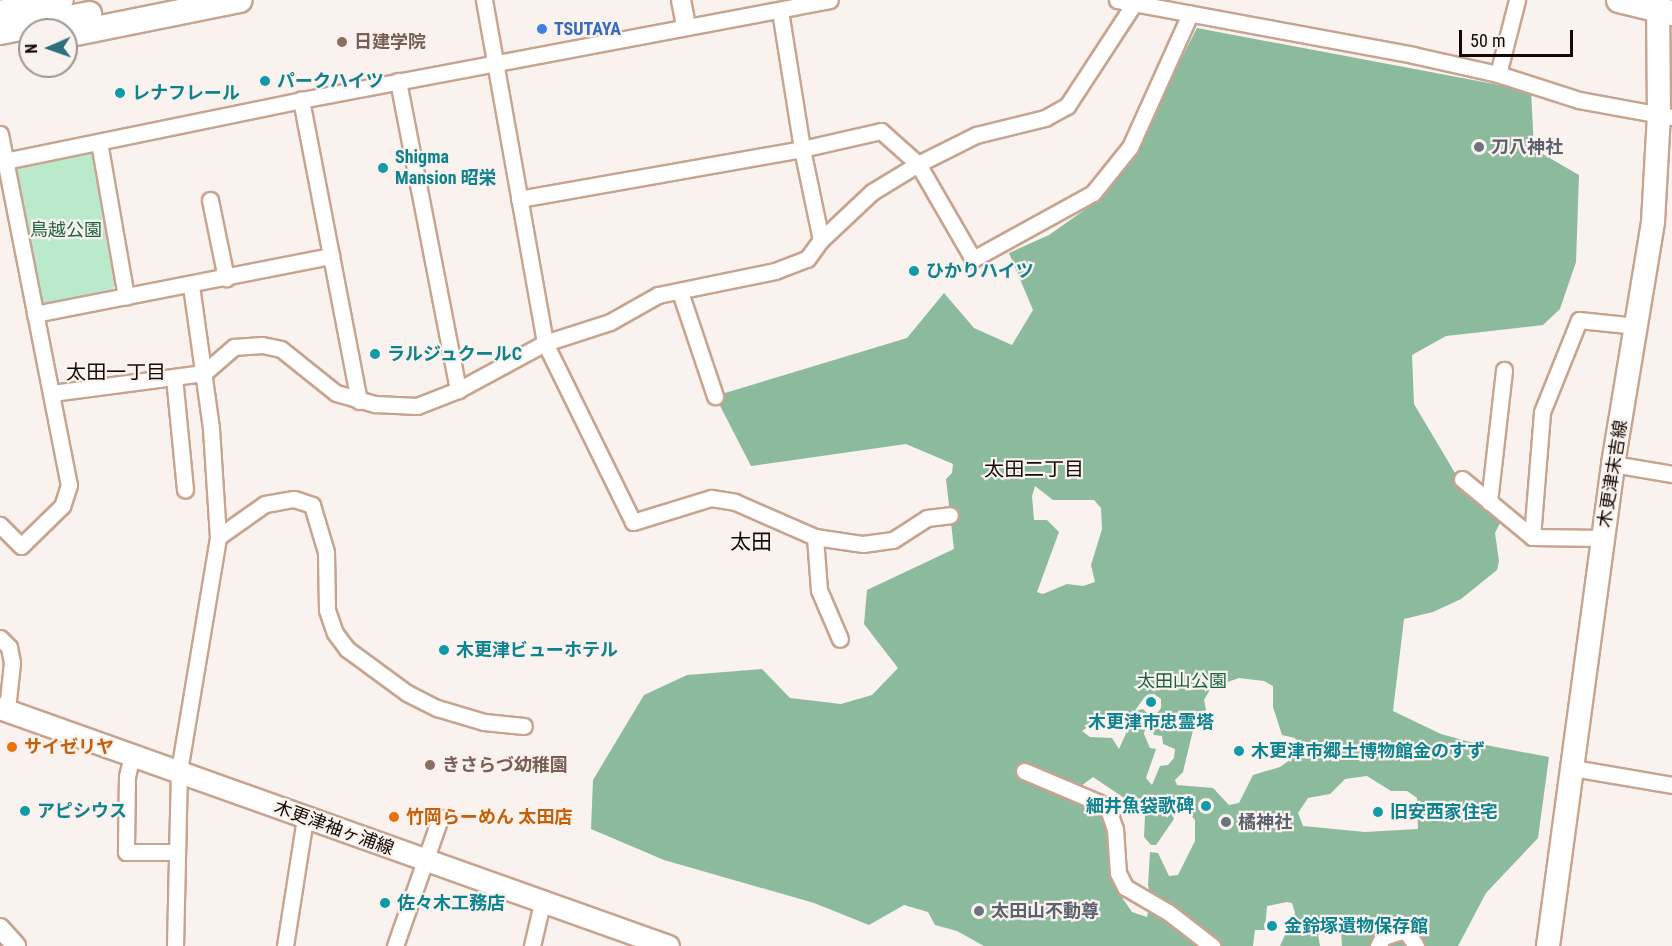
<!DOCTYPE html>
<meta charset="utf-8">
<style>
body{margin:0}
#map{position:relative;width:1672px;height:946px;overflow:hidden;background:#f9f2ee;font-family:"Roboto Condensed","Noto Sans JP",sans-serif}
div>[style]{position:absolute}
.green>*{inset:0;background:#bbe9cb}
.forest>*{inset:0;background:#8cba9d}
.roads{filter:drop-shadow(2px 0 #c6a490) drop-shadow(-2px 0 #c6a490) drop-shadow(0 2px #c6a490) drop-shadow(0 -2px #c6a490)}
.minor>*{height:15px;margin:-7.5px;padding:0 7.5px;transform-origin:7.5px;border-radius:7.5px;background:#fff}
.tertiary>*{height:18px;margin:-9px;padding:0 9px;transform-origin:9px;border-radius:9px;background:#fff}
.secondary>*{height:21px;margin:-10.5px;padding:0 10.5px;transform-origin:10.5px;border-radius:10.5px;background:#fff}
.primary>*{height:22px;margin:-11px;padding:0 11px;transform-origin:11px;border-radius:11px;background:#fff}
.trunk>*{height:24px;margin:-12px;padding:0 12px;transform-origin:12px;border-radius:12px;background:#fff}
.dots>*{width:16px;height:16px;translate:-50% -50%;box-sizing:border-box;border:3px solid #f9f2ee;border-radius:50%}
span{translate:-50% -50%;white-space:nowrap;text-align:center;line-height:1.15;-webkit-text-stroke:4.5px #f9f2ee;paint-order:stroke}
.shop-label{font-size:18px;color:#366cbe;font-weight:700}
.left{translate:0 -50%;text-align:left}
.education-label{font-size:18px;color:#785e54;font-weight:700}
.culture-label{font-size:18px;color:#0d838f;font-weight:700}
.right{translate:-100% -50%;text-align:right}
.worship-label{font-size:18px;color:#5b616d;font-weight:700}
.park-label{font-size:18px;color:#19633e}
.street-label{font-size:18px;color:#140904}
.food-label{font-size:18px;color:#c56008;font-weight:700}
.neighbourhood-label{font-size:20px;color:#140904}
.quarter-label{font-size:21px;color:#140904}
.north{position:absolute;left:18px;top:18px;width:60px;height:60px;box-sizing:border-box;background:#f9f2ee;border:2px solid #9d9590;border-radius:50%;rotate:268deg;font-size:16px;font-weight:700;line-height:24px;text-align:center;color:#140904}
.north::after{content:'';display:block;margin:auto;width:21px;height:27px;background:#2b707f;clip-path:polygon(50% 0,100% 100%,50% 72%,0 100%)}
.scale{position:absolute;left:1459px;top:30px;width:114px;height:27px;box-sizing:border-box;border:3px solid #140904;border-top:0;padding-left:8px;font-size:18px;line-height:21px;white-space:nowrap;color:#140904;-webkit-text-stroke:4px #f9f2ee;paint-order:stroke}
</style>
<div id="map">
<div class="green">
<i style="clip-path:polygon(92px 152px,116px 283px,113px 289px,46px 304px,38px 302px,12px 164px)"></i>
</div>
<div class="forest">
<i style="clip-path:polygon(evenodd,1197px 28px,1531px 91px,1534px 149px,1579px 175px,1576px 262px,1560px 309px,1543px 325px,1446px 336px,1412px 355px,1414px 404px,1458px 478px,1500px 523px,1495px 533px,1499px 561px,1497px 570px,1461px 599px,1433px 612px,1404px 619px,1393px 711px,1441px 734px,1470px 742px,1549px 757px,1538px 838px,1486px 893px,1458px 946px,1342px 946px,1341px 933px,1328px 928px,1318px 935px,1320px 946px,1280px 946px,1295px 913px,1292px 903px,1287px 902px,1267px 906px,1265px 930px,1255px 930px,1253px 946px,984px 946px,957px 931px,935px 925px,928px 912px,904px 905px,869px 925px,814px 903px,664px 860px,591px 829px,593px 780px,644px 695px,687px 675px,762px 669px,790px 698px,841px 704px,872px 695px,898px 668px,864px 624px,867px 590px,954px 549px,946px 479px,952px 473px,953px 464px,906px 444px,751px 466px,715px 396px,907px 338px,944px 293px,974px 328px,1012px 345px,1033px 310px,1009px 253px,1049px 235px,1100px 199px,1135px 150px,1197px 28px,1035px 486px,1053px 500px,1094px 500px,1101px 508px,1102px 529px,1091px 565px,1095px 582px,1083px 586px,1067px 584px,1043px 594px,1037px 592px,1059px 532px,1047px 520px,1034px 520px,1032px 496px,1035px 486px,1197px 28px,1239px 678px,1264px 681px,1273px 686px,1273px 707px,1282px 735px,1295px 738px,1299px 746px,1294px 757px,1280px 767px,1253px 775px,1239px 803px,1229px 805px,1213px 788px,1177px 785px,1175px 780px,1183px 772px,1195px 722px,1206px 710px,1204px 700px,1211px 688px,1239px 678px,1197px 28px,1154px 694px,1161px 699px,1161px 708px,1149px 724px,1154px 735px,1162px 736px,1163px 744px,1175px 749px,1174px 758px,1168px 765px,1160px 766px,1152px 785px,1146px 778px,1156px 749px,1150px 748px,1144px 734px,1148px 714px,1143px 709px,1136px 711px,1119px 749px,1112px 738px,1090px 737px,1082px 731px,1101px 718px,1126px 723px,1144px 698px,1154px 694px,1197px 28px,1367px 776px,1391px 791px,1407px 791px,1417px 798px,1418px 829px,1365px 832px,1303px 826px,1298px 813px,1308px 798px,1330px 794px,1345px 779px,1367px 776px,1197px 28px,1093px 777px,1139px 808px,1145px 816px,1144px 837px,1151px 845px,1156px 845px,1174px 819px,1165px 802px,1169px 798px,1179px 801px,1195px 820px,1195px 841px,1178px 875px,1169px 876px,1158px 853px,1150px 852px,1148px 885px,1151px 898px,1147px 917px,1132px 912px,1123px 899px,1103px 808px,1068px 783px,1081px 786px,1093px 777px)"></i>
</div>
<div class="roads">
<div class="minor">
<i style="left:484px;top:0;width:348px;rotate:79.9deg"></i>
<i style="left:545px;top:343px;width:199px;rotate:63.8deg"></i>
<i style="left:633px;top:522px;width:82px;rotate:-17.1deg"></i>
<i style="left:711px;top:498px;width:24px;rotate:9deg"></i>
<i style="left:735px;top:502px;width:87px;rotate:23.6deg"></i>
<i style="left:815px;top:537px;width:49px;rotate:8.3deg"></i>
<i style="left:863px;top:544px;width:30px;rotate:-8deg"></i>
<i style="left:893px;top:540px;width:40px;rotate:-32.9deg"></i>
<i style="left:927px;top:518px;width:23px;rotate:-7deg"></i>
<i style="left:1117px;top:0;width:301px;rotate:10.5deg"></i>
<i style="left:1413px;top:55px;width:87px;rotate:12.6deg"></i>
<i style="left:1498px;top:74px;width:85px;rotate:17.8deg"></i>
<i style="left:1579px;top:100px;width:95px;rotate:10.4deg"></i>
<i style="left:780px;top:11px;width:140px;rotate:80.9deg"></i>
<i style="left:802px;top:149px;width:93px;rotate:78.2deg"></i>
<i style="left:1498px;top:74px;width:76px;rotate:-75.6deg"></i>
<i style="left:398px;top:81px;width:315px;rotate:79deg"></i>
<i style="left:0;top:134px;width:358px;rotate:78.9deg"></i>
<i style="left:69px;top:485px;width:22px;rotate:108deg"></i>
<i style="left:62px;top:506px;width:57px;rotate:135.7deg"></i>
<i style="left:21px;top:546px;width:30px;rotate:-135deg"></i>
<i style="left:99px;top:142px;width:157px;rotate:80.1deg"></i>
<i style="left:0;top:162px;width:307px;rotate:-11.6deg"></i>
<i style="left:519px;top:199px;width:287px;rotate:-10deg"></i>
<i style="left:802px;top:149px;width:81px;rotate:-12.8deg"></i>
<i style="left:881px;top:131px;width:50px;rotate:41.7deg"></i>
<i style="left:918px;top:164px;width:110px;rotate:59.9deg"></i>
<i style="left:973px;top:259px;width:137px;rotate:-28.8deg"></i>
<i style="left:1093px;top:193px;width:59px;rotate:-51.2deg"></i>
<i style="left:1130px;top:147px;width:146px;rotate:-65.7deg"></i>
<i style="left:210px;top:200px;width:80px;rotate:78.4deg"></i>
<i style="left:680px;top:292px;width:110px;rotate:71.4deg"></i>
<i style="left:35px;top:314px;width:302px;rotate:-11.1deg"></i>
<i style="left:174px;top:377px;width:113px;rotate:84.4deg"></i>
<i style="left:52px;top:393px;width:153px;rotate:-7.5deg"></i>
<i style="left:204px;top:373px;width:40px;rotate:-41deg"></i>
<i style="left:234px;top:347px;width:28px;rotate:-4deg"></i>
<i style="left:262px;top:345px;width:19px;rotate:12deg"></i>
<i style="left:281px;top:349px;width:70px;rotate:38.7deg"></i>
<i style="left:336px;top:393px;width:41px;rotate:15.8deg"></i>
<i style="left:375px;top:404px;width:42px;rotate:2.7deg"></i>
<i style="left:417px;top:406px;width:44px;rotate:-21.3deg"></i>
<i style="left:458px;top:390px;width:99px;rotate:-28.4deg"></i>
<i style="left:545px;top:343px;width:68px;rotate:-17.9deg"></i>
<i style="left:610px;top:322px;width:55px;rotate:-29.4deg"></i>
<i style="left:658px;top:295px;width:119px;rotate:-11.6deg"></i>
<i style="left:775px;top:271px;width:34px;rotate:-21deg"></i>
<i style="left:807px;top:259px;width:24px;rotate:-54deg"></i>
<i style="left:821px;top:240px;width:70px;rotate:-43.3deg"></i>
<i style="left:872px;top:192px;width:54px;rotate:-31.3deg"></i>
<i style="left:918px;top:164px;width:65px;rotate:-26.6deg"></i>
<i style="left:976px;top:135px;width:71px;rotate:-13.8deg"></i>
<i style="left:1045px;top:118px;width:25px;rotate:-29deg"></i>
<i style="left:1067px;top:106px;width:124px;rotate:-56.8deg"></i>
<i style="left:359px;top:401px;width:307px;rotate:-100.9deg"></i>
<i style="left:301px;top:100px;width:538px;rotate:-10.7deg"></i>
<i style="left:1613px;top:464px;width:60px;rotate:9.6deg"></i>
<i style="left:1462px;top:479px;width:91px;rotate:39.6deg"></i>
<i style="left:1489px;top:502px;width:133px;rotate:-83.5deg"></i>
<i style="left:218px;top:537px;width:57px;rotate:-35.1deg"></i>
<i style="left:265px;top:504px;width:29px;rotate:-10deg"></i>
<i style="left:294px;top:499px;width:19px;rotate:18deg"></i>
<i style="left:312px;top:505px;width:49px;rotate:73.4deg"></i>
<i style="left:326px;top:552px;width:58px;rotate:89deg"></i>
<i style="left:327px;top:610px;width:24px;rotate:71deg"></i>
<i style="left:335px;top:633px;width:20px;rotate:53deg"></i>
<i style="left:347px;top:649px;width:74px;rotate:36.3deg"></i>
<i style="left:407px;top:693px;width:34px;rotate:27deg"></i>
<i style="left:437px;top:708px;width:49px;rotate:16.6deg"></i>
<i style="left:484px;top:722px;width:40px;rotate:5.7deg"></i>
<i style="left:815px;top:537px;width:53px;rotate:85.7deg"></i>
<i style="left:819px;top:590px;width:53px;rotate:66.8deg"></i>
<i style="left:1603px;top:538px;width:71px;rotate:-179.2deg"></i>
<i style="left:1532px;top:537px;width:125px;rotate:-85.4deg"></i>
<i style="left:1542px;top:412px;width:99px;rotate:-68.1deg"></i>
<i style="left:1579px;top:320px;width:58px;rotate:5.9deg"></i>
<i style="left:0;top:638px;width:13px;rotate:45deg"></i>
<i style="left:9px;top:647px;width:16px;rotate:79deg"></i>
<i style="left:12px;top:663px;width:46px;rotate:96.2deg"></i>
<i style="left:132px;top:755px;width:22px;rotate:103deg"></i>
<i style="left:127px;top:776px;width:76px;rotate:90.8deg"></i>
<i style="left:126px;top:852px;width:50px"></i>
<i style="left:1573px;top:768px;width:100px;rotate:9.7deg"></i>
<i style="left:1024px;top:771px;width:90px;rotate:22.9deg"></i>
<i style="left:1107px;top:806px;width:24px;rotate:71deg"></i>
<i style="left:1115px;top:829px;width:44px;rotate:86.1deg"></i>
<i style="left:1118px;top:873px;width:16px;rotate:63deg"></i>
<i style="left:1125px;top:887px;width:50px;rotate:30.2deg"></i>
<i style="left:1168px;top:912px;width:56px;rotate:37.7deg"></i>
<i style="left:175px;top:946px;width:175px;rotate:-88.7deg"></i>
<i style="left:179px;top:771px;width:237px;rotate:-80.5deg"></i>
<i style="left:218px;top:537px;width:109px;rotate:-93.7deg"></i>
<i style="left:211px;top:428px;width:144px;rotate:-98deg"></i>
<i style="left:285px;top:946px;width:130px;rotate:-81.1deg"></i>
<i style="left:395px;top:946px;width:136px;rotate:-70.6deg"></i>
<i style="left:532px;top:946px;width:44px;rotate:-76.9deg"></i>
<i style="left:1378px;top:946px;width:10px;rotate:-61deg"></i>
<i style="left:1383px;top:937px;width:19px;rotate:-18deg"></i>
<i style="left:1401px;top:931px;width:8px;rotate:23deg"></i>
<i style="left:1408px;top:934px;width:14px;rotate:56deg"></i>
</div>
<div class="tertiary">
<i style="left:681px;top:0;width:26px;rotate:79deg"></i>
<i style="left:0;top:928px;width:24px;rotate:48deg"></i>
</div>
<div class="secondary">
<i style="left:0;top:708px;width:709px;rotate:19.61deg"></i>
</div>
<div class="primary">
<i style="left:1548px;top:946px;width:486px;rotate:-82.3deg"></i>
<i style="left:1613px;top:464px;width:245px;rotate:-80.6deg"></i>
<i style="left:1653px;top:222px;width:108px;rotate:-86.8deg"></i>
<i style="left:1659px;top:114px;width:114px;rotate:-90.5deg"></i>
</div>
<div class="trunk">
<i style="left:1619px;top:0;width:55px;rotate:13.8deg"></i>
<i style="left:0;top:13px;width:62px;rotate:-12deg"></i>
<i style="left:0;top:32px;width:91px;rotate:-11.4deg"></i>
<i style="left:66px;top:35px;width:177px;rotate:-11.4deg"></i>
</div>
</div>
<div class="dots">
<i style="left:542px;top:29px;background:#3f7fe0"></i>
<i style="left:342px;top:42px;background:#8d6e63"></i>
<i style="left:265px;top:81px;background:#0f9aa8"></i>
<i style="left:120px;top:93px;background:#0f9aa8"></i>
<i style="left:1479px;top:147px;background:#6b7280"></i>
<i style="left:383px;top:168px;background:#0f9aa8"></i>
<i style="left:914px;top:271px;background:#0f9aa8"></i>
<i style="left:375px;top:354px;background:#0f9aa8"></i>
<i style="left:444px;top:650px;background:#0f9aa8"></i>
<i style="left:1151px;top:702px;background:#0f9aa8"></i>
<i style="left:12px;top:747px;background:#e8710a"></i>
<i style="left:1239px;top:751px;background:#0f9aa8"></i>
<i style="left:430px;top:765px;background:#8d6e63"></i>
<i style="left:1206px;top:806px;background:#0f9aa8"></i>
<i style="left:25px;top:811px;background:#0f9aa8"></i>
<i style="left:1378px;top:812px;background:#0f9aa8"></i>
<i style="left:394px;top:817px;background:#e8710a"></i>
<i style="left:1226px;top:822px;background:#6b7280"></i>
<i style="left:385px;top:903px;background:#0f9aa8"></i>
<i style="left:979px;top:911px;background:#6b7280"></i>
<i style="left:1272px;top:926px;background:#0f9aa8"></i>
</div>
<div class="shop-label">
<span class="left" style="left:554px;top:29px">TSUTAYA</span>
</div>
<div class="education-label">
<span class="left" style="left:354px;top:42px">日建学院</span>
<span class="left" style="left:442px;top:765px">きさらづ幼稚園</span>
</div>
<div class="culture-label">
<span class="left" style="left:277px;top:81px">パークハイツ</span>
<span class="left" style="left:132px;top:93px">レナフレール</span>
<span class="left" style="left:395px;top:168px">Shigma<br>Mansion 昭栄</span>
<span class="left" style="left:926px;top:271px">ひかりハイツ</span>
<span class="left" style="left:387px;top:354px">ラルジュクールC</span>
<span class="left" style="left:456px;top:650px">木更津ビューホテル</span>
<span style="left:1151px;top:722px">木更津市忠霊塔</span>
<span class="left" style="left:1251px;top:751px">木更津市郷土博物館金のすず</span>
<span class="right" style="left:1194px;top:806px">細井魚袋歌碑</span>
<span class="left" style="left:37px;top:811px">アピシウス</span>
<span class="left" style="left:1390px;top:812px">旧安西家住宅</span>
<span class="left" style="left:397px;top:903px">佐々木工務店</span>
<span class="left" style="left:1284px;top:926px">金鈴塚遺物保存館</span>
</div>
<div class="worship-label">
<span class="left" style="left:1491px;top:147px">刀八神社</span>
<span class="left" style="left:1238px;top:822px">橘神社</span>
<span class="left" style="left:991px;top:911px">太田山不動尊</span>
</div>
<div class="park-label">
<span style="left:66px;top:230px">鳥越公園</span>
<span style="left:1182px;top:681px">太田山公園</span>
</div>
<div class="street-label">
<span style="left:1613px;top:474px;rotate:-81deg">木更津末吉線</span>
<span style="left:334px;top:828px;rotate:20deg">木更津袖ヶ浦線</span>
</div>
<div class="food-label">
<span class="left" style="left:24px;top:747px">サイゼリヤ</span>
<span class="left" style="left:406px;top:817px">竹岡らーめん 太田店</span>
</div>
<div class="neighbourhood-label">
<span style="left:116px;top:372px">太田一丁目</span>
<span style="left:1034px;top:469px">太田二丁目</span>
</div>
<div class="quarter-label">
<span style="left:751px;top:542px">太田</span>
</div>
<div class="north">N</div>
<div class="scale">50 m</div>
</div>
